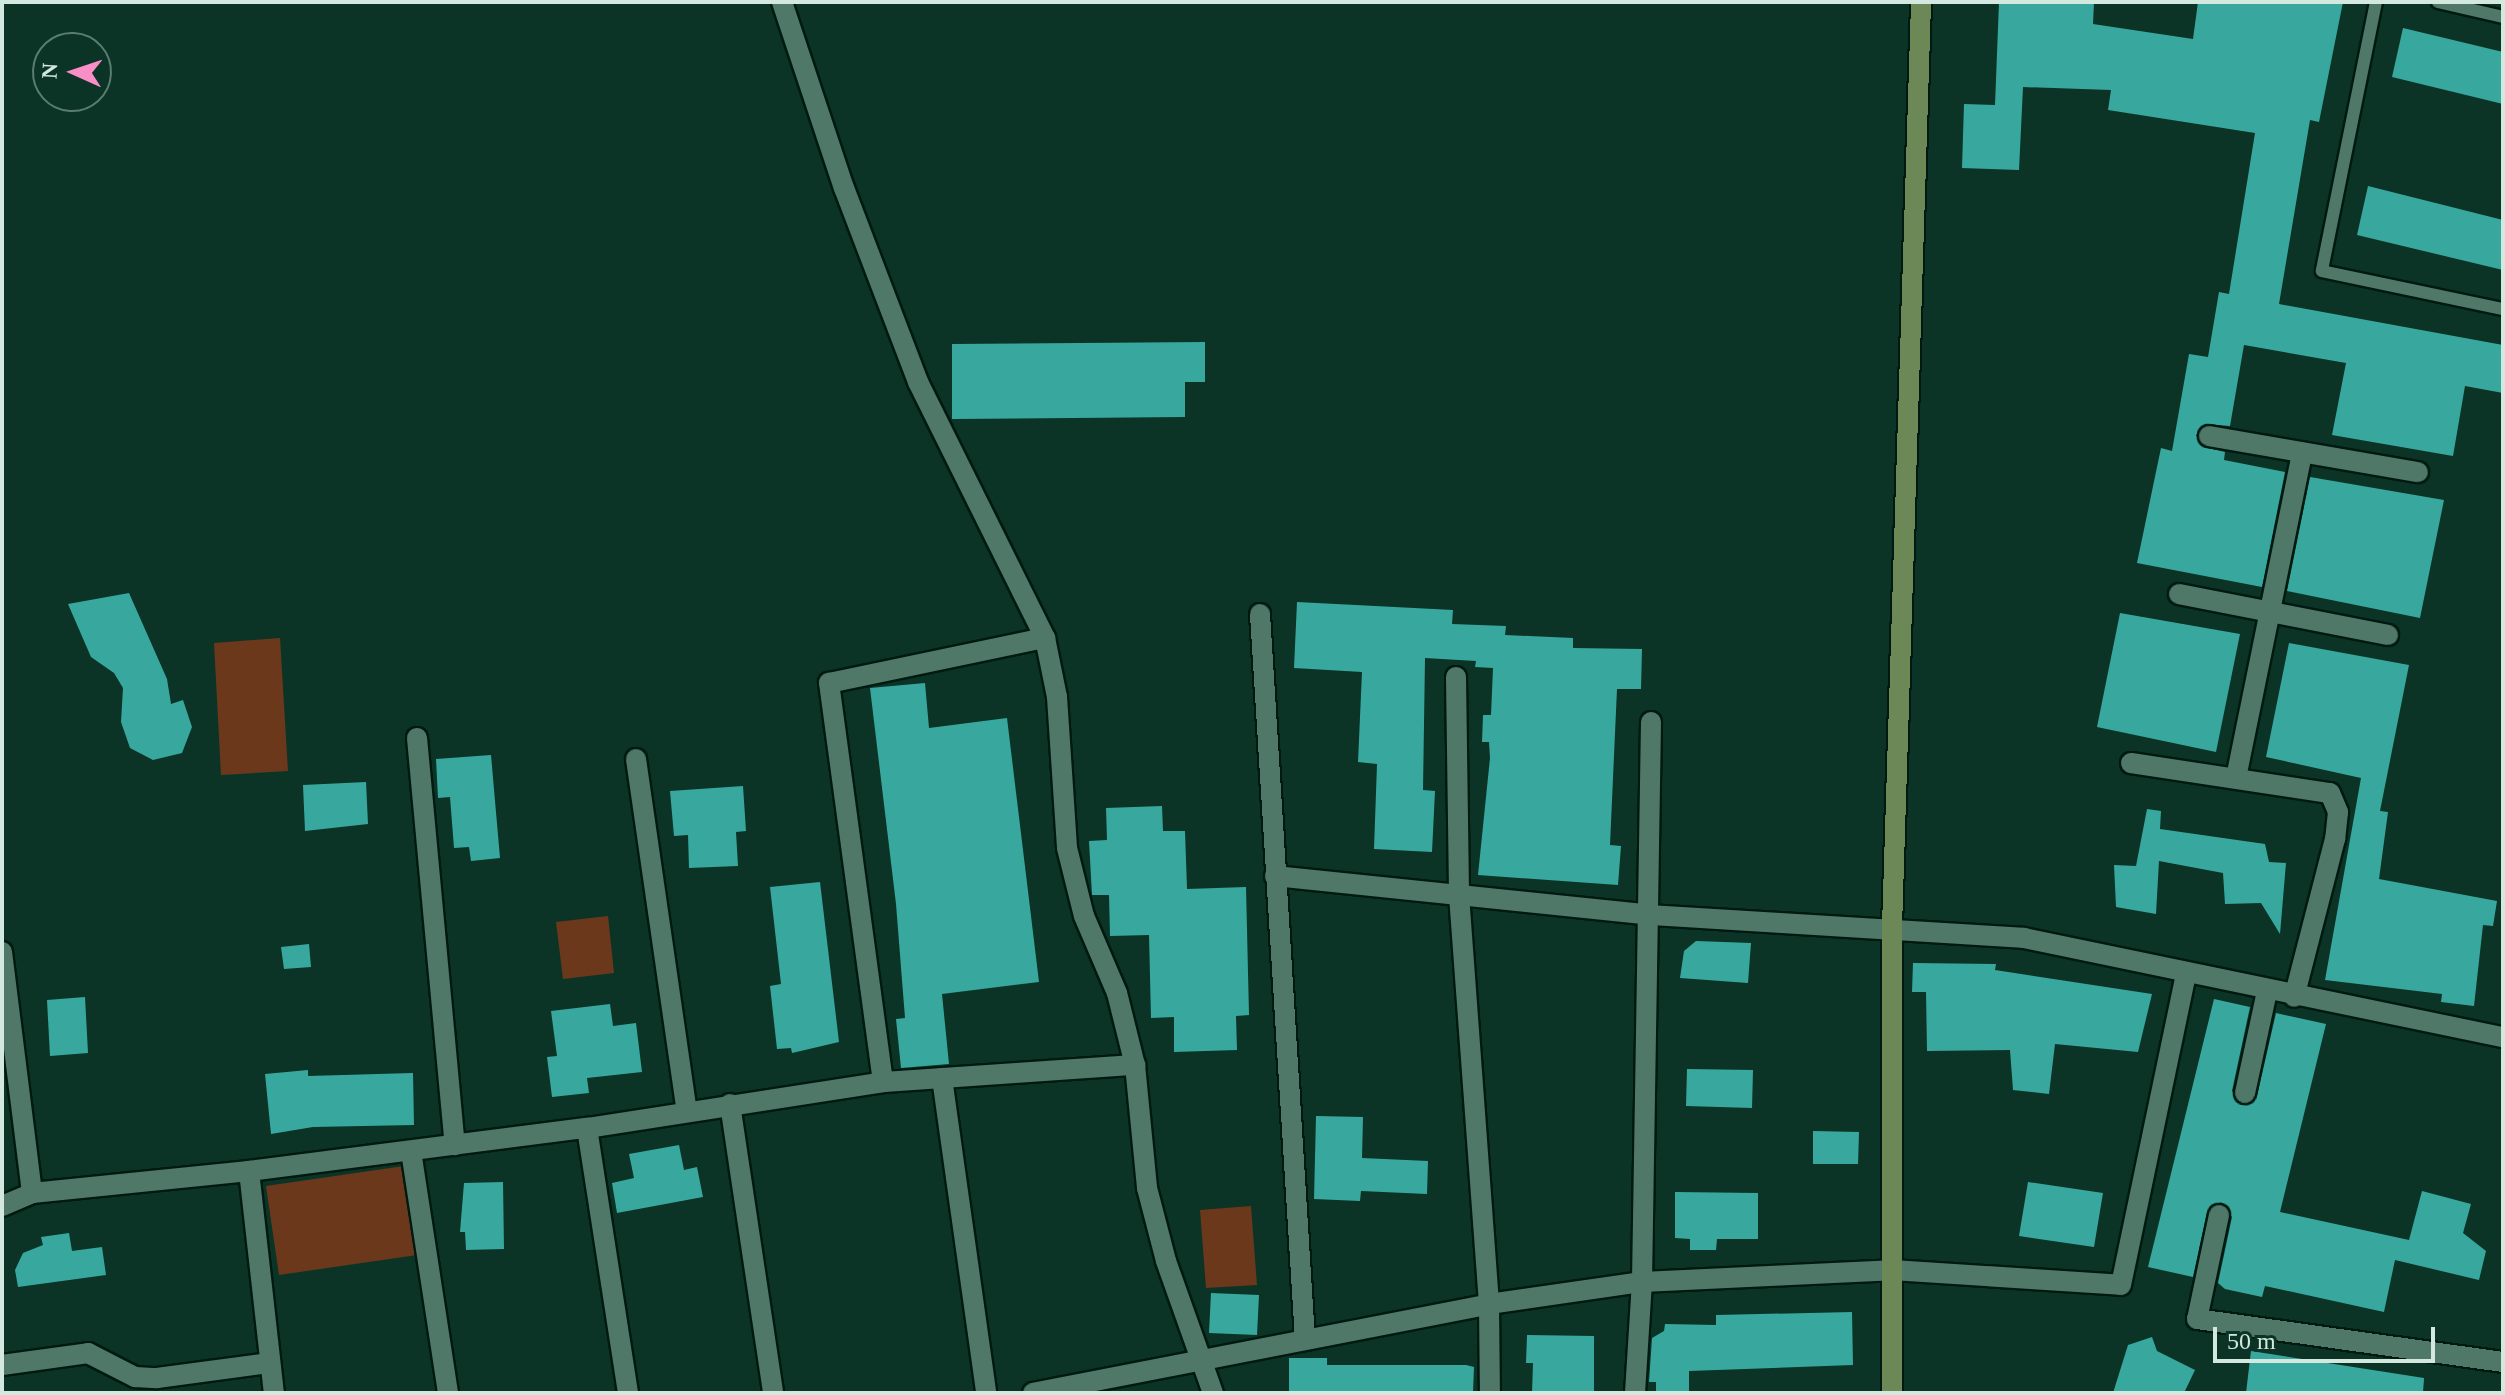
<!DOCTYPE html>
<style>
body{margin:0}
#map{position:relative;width:2505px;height:1395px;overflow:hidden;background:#0b3427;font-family:Georgia,serif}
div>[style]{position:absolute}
.green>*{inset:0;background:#6c381b}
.building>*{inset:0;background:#38a89f}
.roads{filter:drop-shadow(2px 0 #001a11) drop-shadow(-2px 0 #001a11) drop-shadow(0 2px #001a11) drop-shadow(0 -2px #001a11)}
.lane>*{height:12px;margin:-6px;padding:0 6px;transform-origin:6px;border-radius:6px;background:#507868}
.street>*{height:20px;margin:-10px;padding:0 10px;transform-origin:10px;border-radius:10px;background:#507868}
.secondary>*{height:20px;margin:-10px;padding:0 10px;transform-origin:10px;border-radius:10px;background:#6d8857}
span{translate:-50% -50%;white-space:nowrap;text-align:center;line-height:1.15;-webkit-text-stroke:8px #0b3427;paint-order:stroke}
.frame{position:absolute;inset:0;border:4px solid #d3e8df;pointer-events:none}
.north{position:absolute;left:32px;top:32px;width:80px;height:80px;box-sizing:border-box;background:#0b3427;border:2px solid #5b7c71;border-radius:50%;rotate:273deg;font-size:22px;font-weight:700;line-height:32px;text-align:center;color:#d3e8df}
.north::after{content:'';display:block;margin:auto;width:28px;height:36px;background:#fa8fc7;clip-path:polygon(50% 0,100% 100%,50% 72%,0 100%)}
.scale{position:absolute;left:2213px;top:1327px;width:222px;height:36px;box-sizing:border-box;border:4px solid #d3e8df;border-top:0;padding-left:10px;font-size:24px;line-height:28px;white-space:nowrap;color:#d3e8df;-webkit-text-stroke:6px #0b3427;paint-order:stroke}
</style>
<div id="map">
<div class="green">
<i style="clip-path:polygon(280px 638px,288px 771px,221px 775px,214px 643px)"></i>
<i style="clip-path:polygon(608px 916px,614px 973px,563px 979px,556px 922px)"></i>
<i style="clip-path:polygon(404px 1166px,417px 1255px,279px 1275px,266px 1186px)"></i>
<i style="clip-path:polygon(1251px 1206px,1257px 1285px,1206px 1288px,1200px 1210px)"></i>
</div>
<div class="building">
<i style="clip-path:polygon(1999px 2px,2094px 2px,2093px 24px,2193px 39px,2198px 2px,2343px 2px,2319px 122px,2310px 120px,2279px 304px,2503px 345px,2503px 393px,2465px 386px,2453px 456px,2332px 435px,2346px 363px,2244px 345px,2230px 426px,2205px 424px,2196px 435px,2201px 446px,2225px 452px,2224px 460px,2285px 472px,2262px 587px,2137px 563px,2161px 448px,2172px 451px,2189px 354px,2208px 357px,2219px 292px,2229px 294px,2255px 133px,2108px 110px,2111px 90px,2023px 87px,2019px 170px,1962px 168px,1964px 104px,1995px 105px)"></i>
<i style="clip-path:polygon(2403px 28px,2503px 52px,2503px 104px,2392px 77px)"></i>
<i style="clip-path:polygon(2368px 186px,2503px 220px,2503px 270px,2357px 235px)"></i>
<i style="clip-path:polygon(1205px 342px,1205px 382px,1185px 382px,1185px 417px,952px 419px,952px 344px)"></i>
<i style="clip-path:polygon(2310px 477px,2444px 500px,2420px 618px,2287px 591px)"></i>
<i style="clip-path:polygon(129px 593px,167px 679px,171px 704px,183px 700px,192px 727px,182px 753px,153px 760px,130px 748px,121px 722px,123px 688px,114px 673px,91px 657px,68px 604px)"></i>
<i style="clip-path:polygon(1297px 602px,1453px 610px,1452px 624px,1506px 626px,1505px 635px,1573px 638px,1573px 648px,1642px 649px,1641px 689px,1617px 689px,1610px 845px,1621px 846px,1618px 885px,1478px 875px,1490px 758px,1489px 742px,1482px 742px,1483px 715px,1491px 715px,1493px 668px,1475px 667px,1476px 661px,1425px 658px,1423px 790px,1435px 791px,1432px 852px,1374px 849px,1377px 764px,1358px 762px,1362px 672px,1294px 668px)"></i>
<i style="clip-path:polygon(2120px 613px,2240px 634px,2216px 752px,2097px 727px)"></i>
<i style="clip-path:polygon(2289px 643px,2409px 665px,2380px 811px,2388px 812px,2379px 879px,2497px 901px,2493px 926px,2483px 925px,2474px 1006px,2441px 1002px,2442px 994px,2325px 980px,2361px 778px,2266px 757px)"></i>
<i style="clip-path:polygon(925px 683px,929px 728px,1007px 718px,1039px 982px,942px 994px,949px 1064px,901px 1068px,896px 1019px,905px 1018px,896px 904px,870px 688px)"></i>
<i style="clip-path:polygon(491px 755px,500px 858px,471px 861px,469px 847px,454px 848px,450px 797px,438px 798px,436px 759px)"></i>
<i style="clip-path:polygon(366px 782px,368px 824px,305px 831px,303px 785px)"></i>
<i style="clip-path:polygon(743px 786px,746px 831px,736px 832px,738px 866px,689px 868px,688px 835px,674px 836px,670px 791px)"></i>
<i style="clip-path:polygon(1162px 806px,1163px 831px,1185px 831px,1187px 889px,1246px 887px,1249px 1015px,1236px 1016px,1237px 1050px,1174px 1052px,1174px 1017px,1151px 1018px,1149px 935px,1110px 936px,1109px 895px,1092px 895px,1089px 841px,1107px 840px,1106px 808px)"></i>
<i style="clip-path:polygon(2147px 809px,2161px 811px,2160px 829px,2265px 844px,2269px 862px,2286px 863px,2280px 934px,2261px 903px,2225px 904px,2223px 873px,2159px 861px,2156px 914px,2116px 907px,2114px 865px,2136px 866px)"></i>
<i style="clip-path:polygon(820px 882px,839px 1042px,792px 1053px,791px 1048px,777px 1049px,770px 986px,781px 984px,770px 887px)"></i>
<i style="clip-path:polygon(1696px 941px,1751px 943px,1748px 983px,1680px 978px,1684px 951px)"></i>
<i style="clip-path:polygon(309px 944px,311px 967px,284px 969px,281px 947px)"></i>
<i style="clip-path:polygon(1913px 963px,1996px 964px,1995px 970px,2152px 994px,2138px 1052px,2055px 1044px,2049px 1094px,2013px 1090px,2010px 1050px,1927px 1051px,1926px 992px,1912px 992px)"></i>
<i style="clip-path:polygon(85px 997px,88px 1053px,50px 1056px,47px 1000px)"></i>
<i style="clip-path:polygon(2214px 999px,2250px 1007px,2232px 1091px,2242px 1105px,2257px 1096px,2276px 1013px,2326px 1024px,2280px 1212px,2409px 1240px,2422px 1191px,2471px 1204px,2463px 1233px,2486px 1251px,2479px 1280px,2395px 1260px,2384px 1312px,2265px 1286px,2262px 1297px,2225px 1289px,2218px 1283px,2232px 1217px,2221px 1202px,2207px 1212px,2193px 1277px,2148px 1267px)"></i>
<i style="clip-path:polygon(610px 1004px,613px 1026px,636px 1023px,642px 1072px,587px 1078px,589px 1093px,552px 1097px,547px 1057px,557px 1056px,551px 1011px)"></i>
<i style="clip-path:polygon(1687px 1069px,1753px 1070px,1752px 1108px,1686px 1106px)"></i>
<i style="clip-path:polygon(308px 1070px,308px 1076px,413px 1073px,414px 1125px,313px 1127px,271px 1134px,265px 1074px)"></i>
<i style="clip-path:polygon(1316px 1116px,1363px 1117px,1362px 1158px,1428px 1161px,1427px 1194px,1361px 1191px,1360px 1201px,1314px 1199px)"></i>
<i style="clip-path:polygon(1813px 1131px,1859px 1132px,1858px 1164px,1813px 1164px)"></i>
<i style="clip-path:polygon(679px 1145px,684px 1170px,697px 1167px,703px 1197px,617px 1213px,612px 1183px,634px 1178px,629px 1154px)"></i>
<i style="clip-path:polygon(503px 1182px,504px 1249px,466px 1250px,465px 1232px,460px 1232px,464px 1183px)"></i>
<i style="clip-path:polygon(2028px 1182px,2103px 1193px,2094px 1247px,2019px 1236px)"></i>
<i style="clip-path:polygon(1675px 1192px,1758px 1193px,1758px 1239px,1717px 1239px,1716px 1250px,1690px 1250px,1690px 1239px,1675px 1238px)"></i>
<i style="clip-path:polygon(69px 1233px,72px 1251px,102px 1247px,106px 1275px,18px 1287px,15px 1270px,23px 1253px,43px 1245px,41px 1237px)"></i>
<i style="clip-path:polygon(1211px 1293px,1259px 1295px,1257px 1335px,1209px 1333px)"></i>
<i style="clip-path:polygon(1852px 1312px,1853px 1365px,1689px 1371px,1689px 1391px,1656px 1391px,1656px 1382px,1649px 1382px,1652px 1338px,1664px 1331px,1665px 1324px,1716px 1325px,1716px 1315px)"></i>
<i style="clip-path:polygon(1527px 1335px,1594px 1336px,1594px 1393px,1532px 1393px,1533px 1363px,1526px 1363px)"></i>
<i style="clip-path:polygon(2152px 1337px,2157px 1351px,2195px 1370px,2184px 1393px,2113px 1393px,2128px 1345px)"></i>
<i style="clip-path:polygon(2251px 1351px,2424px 1378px,2423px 1393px,2246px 1393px)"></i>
<i style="clip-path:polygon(1289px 1358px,1327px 1358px,1327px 1365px,1466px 1365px,1474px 1367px,1473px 1393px,1289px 1393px)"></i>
</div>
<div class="roads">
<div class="lane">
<i style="left:2376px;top:2px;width:274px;rotate:101.4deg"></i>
<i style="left:2322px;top:271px;width:185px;rotate:11.9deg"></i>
<i style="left:2438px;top:2px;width:67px;rotate:13deg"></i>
</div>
<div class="street">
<i style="left:782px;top:2px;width:196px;rotate:71.6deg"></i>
<i style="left:844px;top:188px;width:208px;rotate:69.1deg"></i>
<i style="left:918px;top:382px;width:286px;rotate:63.6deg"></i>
<i style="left:2209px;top:436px;width:212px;rotate:9.8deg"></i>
<i style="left:2179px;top:594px;width:213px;rotate:11.1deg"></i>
<i style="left:1260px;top:614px;width:727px;rotate:86.45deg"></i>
<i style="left:1456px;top:677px;width:218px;rotate:89.2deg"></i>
<i style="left:1459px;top:895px;width:410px;rotate:85.8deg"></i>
<i style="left:1489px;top:1304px;width:89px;rotate:89.4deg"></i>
<i style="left:417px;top:738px;width:409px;rotate:84.7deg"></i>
<i style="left:636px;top:759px;width:356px;rotate:81.8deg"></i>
<i style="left:2131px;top:763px;width:201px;rotate:8.6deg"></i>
<i style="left:2330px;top:793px;width:21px;rotate:67deg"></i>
<i style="left:2338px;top:812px;width:27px;rotate:96deg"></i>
<i style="left:2335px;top:839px;width:163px;rotate:104.5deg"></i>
<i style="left:2236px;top:778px;width:332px;rotate:-78.5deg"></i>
<i style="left:1275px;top:876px;width:377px;rotate:5.9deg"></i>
<i style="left:1650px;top:915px;width:375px;rotate:3.5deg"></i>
<i style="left:2024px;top:938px;width:489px;rotate:11.7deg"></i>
<i style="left:2px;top:952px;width:243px;rotate:82.9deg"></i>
<i style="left:942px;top:1078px;width:318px;rotate:82deg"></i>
<i style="left:883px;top:1082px;width:253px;rotate:-3.9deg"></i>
<i style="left:2245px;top:1093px;width:104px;rotate:-77.8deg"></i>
<i style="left:730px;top:1104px;width:292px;rotate:81.5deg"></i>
<i style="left:587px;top:1128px;width:268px;rotate:81.2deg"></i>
<i style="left:411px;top:1151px;width:245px;rotate:81.3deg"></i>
<i style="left:249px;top:1171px;width:341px;rotate:-7.3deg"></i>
<i style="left:587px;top:1128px;width:300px;rotate:-8.8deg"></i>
<i style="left:883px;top:1082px;width:403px;rotate:-97.7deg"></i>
<i style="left:829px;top:683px;width:221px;rotate:-11.8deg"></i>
<i style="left:1045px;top:638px;width:60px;rotate:78.5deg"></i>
<i style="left:1057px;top:697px;width:151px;rotate:86.2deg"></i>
<i style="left:1067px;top:848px;width:70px;rotate:76deg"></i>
<i style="left:1084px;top:916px;width:84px;rotate:66.8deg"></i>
<i style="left:1117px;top:993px;width:74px;rotate:76deg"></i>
<i style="left:1135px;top:1065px;width:124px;rotate:84.4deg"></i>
<i style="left:1147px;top:1188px;width:75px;rotate:75.4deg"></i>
<i style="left:1166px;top:1261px;width:140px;rotate:70.4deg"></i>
<i style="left:2px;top:1206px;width:33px;rotate:-23deg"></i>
<i style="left:32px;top:1193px;width:218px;rotate:-5.8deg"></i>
<i style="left:249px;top:1171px;width:223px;rotate:83.6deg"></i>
<i style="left:2219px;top:1215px;width:106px;rotate:101.9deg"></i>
<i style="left:2197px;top:1319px;width:309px;rotate:8deg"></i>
<i style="left:2px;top:1365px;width:87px;rotate:-7.9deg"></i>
<i style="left:88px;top:1353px;width:53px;rotate:27.1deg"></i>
<i style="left:135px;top:1377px;width:22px;rotate:3deg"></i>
<i style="left:157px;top:1378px;width:114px;rotate:-7.6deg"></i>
<i style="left:1033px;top:1393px;width:465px;rotate:-11deg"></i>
<i style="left:1489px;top:1304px;width:155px;rotate:-8.2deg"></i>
<i style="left:1642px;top:1282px;width:250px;rotate:-2.7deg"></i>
<i style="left:1892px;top:1270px;width:229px;rotate:3.7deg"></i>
<i style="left:2121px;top:1285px;width:319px;rotate:-78.2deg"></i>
<i style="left:1635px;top:1393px;width:111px;rotate:-86.4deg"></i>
<i style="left:1642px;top:1282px;width:560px;rotate:-89.08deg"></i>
</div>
<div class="secondary">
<i style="left:1892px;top:1393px;width:466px;rotate:-90deg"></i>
<i style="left:1892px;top:927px;width:925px;rotate:-88.2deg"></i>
</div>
</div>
<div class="frame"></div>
<div class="north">N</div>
<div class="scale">50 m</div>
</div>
